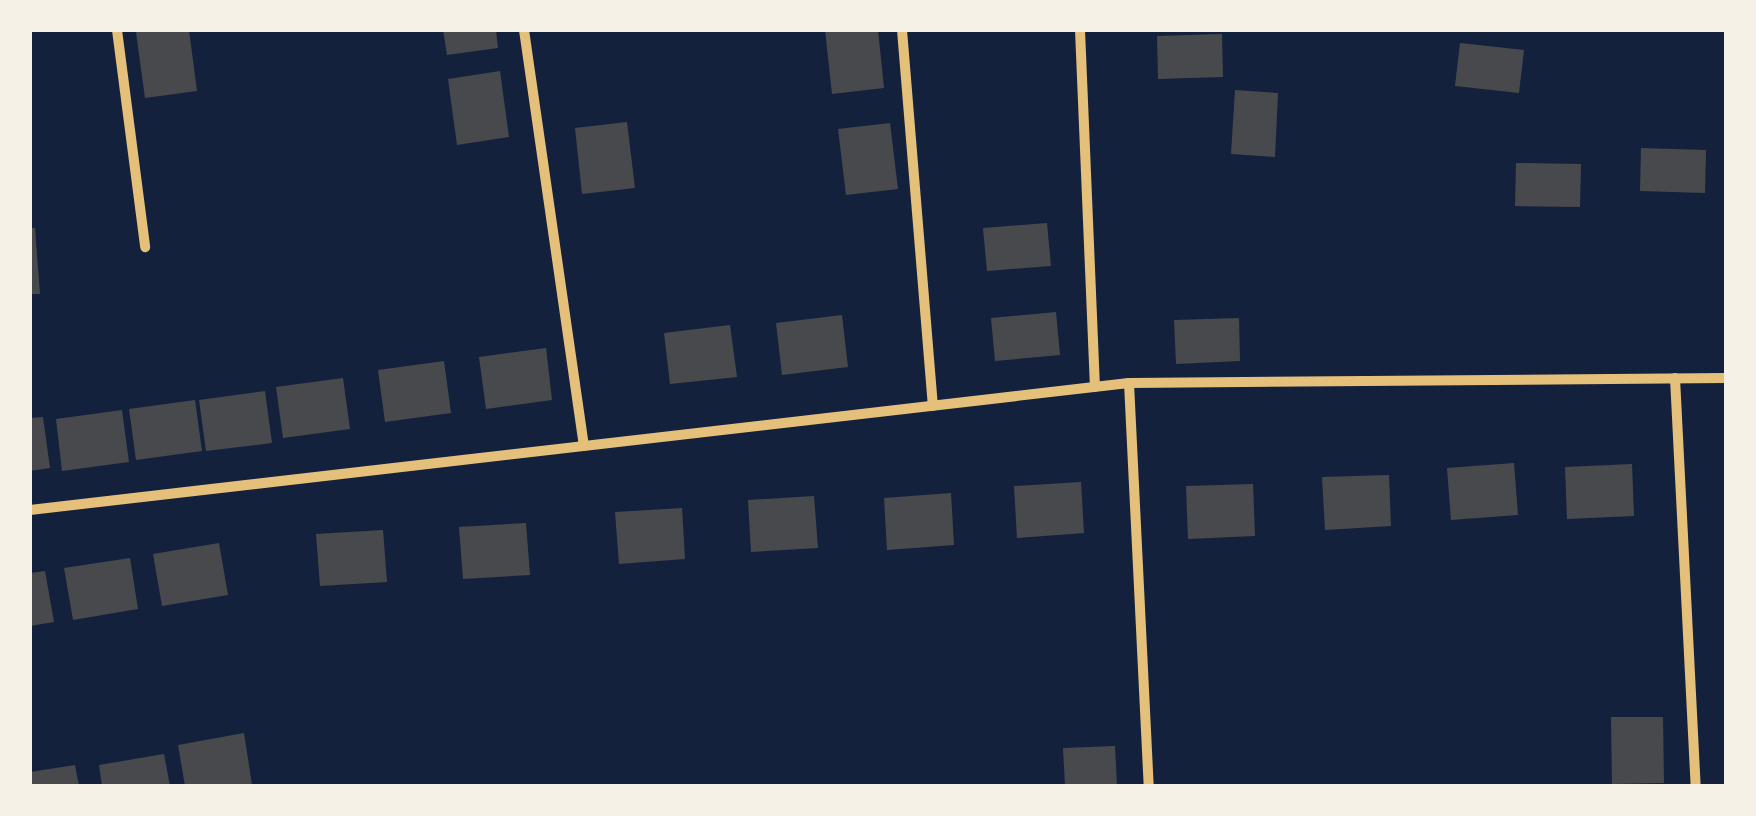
<!DOCTYPE html>
<style>
body{margin:0}
#map{position:relative;width:1756px;height:816px;overflow:hidden;background:#14213d;font-family:Cabin,sans-serif}
div>[style]{position:absolute}
.building>*{inset:0;background:#48494c}
.minor>*{height:10px;margin:-5px;padding:0 5px;transform-origin:5px;border-radius:5px;background:#e5c07b}
span{translate:-50% -50%;white-space:nowrap;text-align:center;line-height:1.15;-webkit-text-stroke:8px #f6f1e7;paint-order:stroke}
.frame{position:absolute;inset:0;border:32px solid #f6f1e7;pointer-events:none}
</style>
<div id="map">
<div class="building">
<i style="clip-path:polygon(189px 30px,197px 91px,145px 98px,136px 32px)"></i>
<i style="clip-path:polygon(443px 30px,496px 30px,498px 48px,447px 55px)"></i>
<i style="clip-path:polygon(825px 30px,878px 30px,884px 88px,832px 94px)"></i>
<i style="clip-path:polygon(1222px 34px,1223px 77px,1158px 79px,1157px 36px)"></i>
<i style="clip-path:polygon(1460px 43px,1524px 50px,1519px 93px,1455px 86px)"></i>
<i style="clip-path:polygon(500px 71px,509px 137px,457px 145px,448px 79px)"></i>
<i style="clip-path:polygon(1235px 90px,1278px 93px,1275px 157px,1231px 154px)"></i>
<i style="clip-path:polygon(627px 122px,635px 188px,582px 194px,575px 128px)"></i>
<i style="clip-path:polygon(890px 123px,898px 189px,846px 195px,838px 129px)"></i>
<i style="clip-path:polygon(1641px 148px,1706px 150px,1705px 193px,1640px 191px)"></i>
<i style="clip-path:polygon(1516px 163px,1581px 164px,1580px 207px,1515px 206px)"></i>
<i style="clip-path:polygon(1047px 223px,1051px 266px,987px 271px,983px 228px)"></i>
<i style="clip-path:polygon(30px 228px,35px 228px,40px 294px,30px 294px)"></i>
<i style="clip-path:polygon(1056px 312px,1060px 355px,995px 361px,991px 318px)"></i>
<i style="clip-path:polygon(842px 315px,848px 367px,782px 375px,776px 323px)"></i>
<i style="clip-path:polygon(1239px 318px,1240px 361px,1176px 364px,1174px 320px)"></i>
<i style="clip-path:polygon(730px 325px,737px 377px,670px 384px,664px 333px)"></i>
<i style="clip-path:polygon(546px 348px,552px 400px,486px 409px,479px 357px)"></i>
<i style="clip-path:polygon(444px 361px,451px 413px,385px 422px,378px 370px)"></i>
<i style="clip-path:polygon(343px 378px,350px 429px,283px 438px,276px 387px)"></i>
<i style="clip-path:polygon(265px 391px,272px 443px,206px 451px,199px 400px)"></i>
<i style="clip-path:polygon(195px 400px,202px 451px,136px 460px,129px 409px)"></i>
<i style="clip-path:polygon(122px 410px,129px 462px,62px 471px,56px 419px)"></i>
<i style="clip-path:polygon(43px 417px,50px 468px,30px 471px,30px 418px)"></i>
<i style="clip-path:polygon(1514px 463px,1518px 515px,1451px 520px,1447px 468px)"></i>
<i style="clip-path:polygon(1632px 464px,1634px 516px,1567px 519px,1565px 467px)"></i>
<i style="clip-path:polygon(1389px 475px,1391px 526px,1325px 530px,1322px 477px)"></i>
<i style="clip-path:polygon(1081px 482px,1084px 533px,1017px 538px,1014px 486px)"></i>
<i style="clip-path:polygon(1253px 484px,1255px 536px,1188px 539px,1186px 486px)"></i>
<i style="clip-path:polygon(951px 493px,954px 545px,887px 550px,884px 498px)"></i>
<i style="clip-path:polygon(814px 496px,818px 548px,751px 552px,748px 500px)"></i>
<i style="clip-path:polygon(682px 508px,685px 559px,619px 564px,615px 512px)"></i>
<i style="clip-path:polygon(526px 523px,530px 575px,463px 579px,459px 527px)"></i>
<i style="clip-path:polygon(383px 530px,387px 582px,320px 586px,316px 534px)"></i>
<i style="clip-path:polygon(219px 543px,228px 595px,162px 606px,153px 554px)"></i>
<i style="clip-path:polygon(130px 558px,138px 609px,73px 620px,64px 568px)"></i>
<i style="clip-path:polygon(45px 571px,54px 622px,30px 626px,30px 573px)"></i>
<i style="clip-path:polygon(1611px 717px,1663px 717px,1664px 783px,1612px 784px)"></i>
<i style="clip-path:polygon(244px 733px,252px 785px,185px 786px,178px 745px)"></i>
<i style="clip-path:polygon(1115px 746px,1117px 786px,1065px 786px,1063px 748px)"></i>
<i style="clip-path:polygon(164px 754px,170px 786px,102px 786px,99px 765px)"></i>
<i style="clip-path:polygon(75px 765px,79px 786px,30px 786px,30px 772px)"></i>
</div>
<div class="minor">
<i style="left:117px;top:30px;width:219px;rotate:82.6deg"></i>
<i style="left:524px;top:30px;width:420px;rotate:81.8deg"></i>
<i style="left:902px;top:30px;width:377px;rotate:85.3deg"></i>
<i style="left:1080px;top:30px;width:357px;rotate:87.6deg"></i>
<i style="left:1675px;top:378px;width:409px;rotate:87.1deg"></i>
<i style="left:1129px;top:383px;width:403px;rotate:87.2deg"></i>
<i style="left:30px;top:510px;width:1106px;rotate:-6.59deg"></i>
<i style="left:1129px;top:383px;width:597px;rotate:-0.48deg"></i>
</div>
<div class="frame"></div>
</div>
